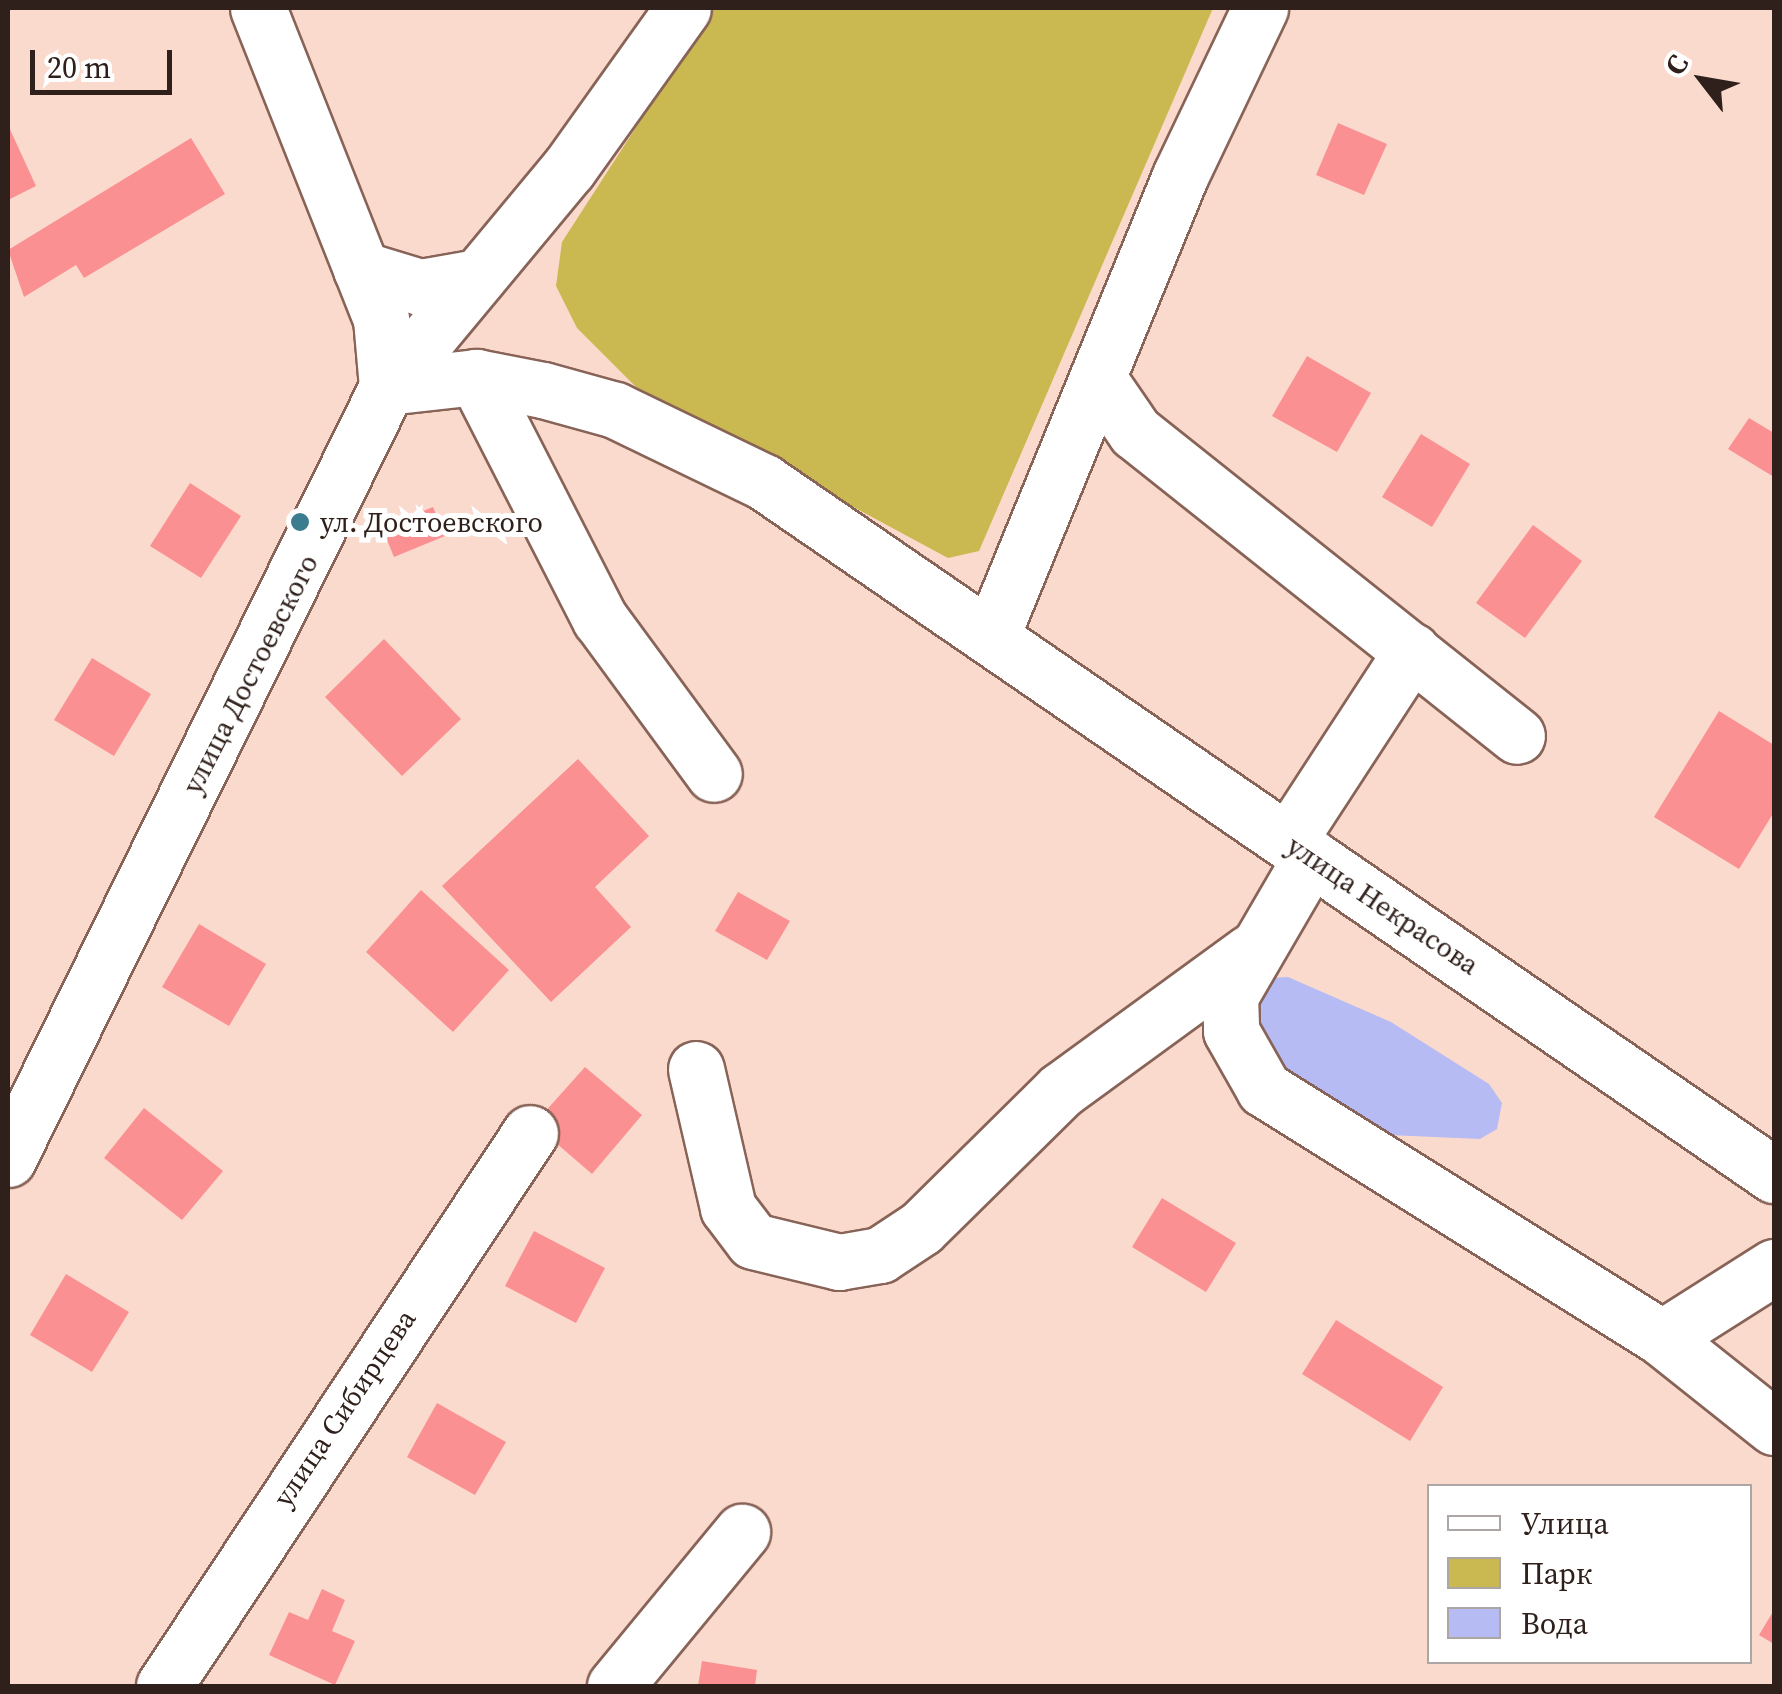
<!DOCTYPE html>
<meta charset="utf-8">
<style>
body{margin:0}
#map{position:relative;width:1782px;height:1694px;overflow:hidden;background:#fbdace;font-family:"Source Serif 4",serif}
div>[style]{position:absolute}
.green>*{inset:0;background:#cab850}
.water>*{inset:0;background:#b6bcf3}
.building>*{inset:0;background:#fb9092}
.roads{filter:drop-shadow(2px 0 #886357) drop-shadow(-2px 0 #886357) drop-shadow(0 2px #886357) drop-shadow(0 -2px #886357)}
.minor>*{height:55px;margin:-27.5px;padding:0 27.5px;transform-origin:27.5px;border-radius:27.5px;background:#fff}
.major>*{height:55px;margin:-27.5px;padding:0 27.5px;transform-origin:27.5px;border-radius:27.5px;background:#fff}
.dots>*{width:28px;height:28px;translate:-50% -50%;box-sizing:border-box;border:5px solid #fff;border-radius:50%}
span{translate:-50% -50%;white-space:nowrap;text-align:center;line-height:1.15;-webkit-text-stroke:10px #fff;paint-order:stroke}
.poi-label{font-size:28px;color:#2f201b}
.left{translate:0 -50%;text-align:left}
.street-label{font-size:28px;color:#2f201b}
.frame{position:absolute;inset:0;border:10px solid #2f201b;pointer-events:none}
.legend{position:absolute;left:1427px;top:1484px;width:325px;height:180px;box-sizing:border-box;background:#fff;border:2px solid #aca6a4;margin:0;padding:12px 18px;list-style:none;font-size:30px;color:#2f201b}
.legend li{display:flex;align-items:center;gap:20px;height:50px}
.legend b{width:50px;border:2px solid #aca6a4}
.north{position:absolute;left:1652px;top:30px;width:100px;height:100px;-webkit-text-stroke:8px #fff;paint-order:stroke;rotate:301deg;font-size:28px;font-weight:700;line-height:40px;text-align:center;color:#2f201b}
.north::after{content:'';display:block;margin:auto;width:35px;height:45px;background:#2f201b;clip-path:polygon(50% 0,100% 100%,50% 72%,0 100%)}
.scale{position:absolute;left:30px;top:50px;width:142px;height:45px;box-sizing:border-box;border:5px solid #2f201b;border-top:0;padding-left:12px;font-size:30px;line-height:35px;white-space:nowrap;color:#2f201b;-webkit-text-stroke:8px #fff;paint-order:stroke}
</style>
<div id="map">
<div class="green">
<i style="clip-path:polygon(713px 8px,1213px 8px,979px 551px,948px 558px,642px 393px,577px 328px,556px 286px,562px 242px)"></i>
</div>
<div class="water">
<i style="clip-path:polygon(1288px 977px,1391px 1022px,1489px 1084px,1502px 1103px,1497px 1129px,1480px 1139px,1389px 1135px,1268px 1074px,1246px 1001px,1268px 978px)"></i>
</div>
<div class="building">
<i style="clip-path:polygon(1338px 123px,1387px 144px,1364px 195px,1316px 175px)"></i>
<i style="clip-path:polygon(8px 125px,36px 186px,8px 200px)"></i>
<i style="clip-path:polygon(191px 138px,225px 194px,84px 278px,76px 265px,24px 297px,8px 250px)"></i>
<i style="clip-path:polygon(1307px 356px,1371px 393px,1337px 452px,1272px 416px)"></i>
<i style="clip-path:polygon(1749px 418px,1774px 433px,1774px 477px,1728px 449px)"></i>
<i style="clip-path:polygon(1421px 434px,1470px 464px,1432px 527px,1382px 497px)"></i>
<i style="clip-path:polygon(190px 483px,241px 516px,201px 578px,150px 546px)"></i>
<i style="clip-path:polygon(433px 507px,445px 536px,394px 557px,382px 528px)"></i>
<i style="clip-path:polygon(1533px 525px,1582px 561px,1525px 638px,1476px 603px)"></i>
<i style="clip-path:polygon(384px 639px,461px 719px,402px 776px,325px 697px)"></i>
<i style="clip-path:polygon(92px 658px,151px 694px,114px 756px,54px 720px)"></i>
<i style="clip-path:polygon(1719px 711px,1774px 745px,1774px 812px,1739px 869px,1654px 817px)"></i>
<i style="clip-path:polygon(578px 759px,649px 836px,595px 887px,631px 927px,551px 1002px,442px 886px)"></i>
<i style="clip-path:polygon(421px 890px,509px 970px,453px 1032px,366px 952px)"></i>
<i style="clip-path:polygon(738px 892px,790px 921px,767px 960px,715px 931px)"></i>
<i style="clip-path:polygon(199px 924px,266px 964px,229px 1026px,162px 987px)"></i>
<i style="clip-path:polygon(585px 1067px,642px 1115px,592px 1174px,534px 1124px)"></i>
<i style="clip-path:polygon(144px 1108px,223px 1171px,182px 1220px,104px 1158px)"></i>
<i style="clip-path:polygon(1162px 1198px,1236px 1243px,1206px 1292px,1132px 1247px)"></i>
<i style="clip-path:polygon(534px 1231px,605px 1268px,576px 1323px,505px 1286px)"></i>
<i style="clip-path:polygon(66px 1274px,129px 1312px,92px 1372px,30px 1335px)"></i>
<i style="clip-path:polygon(1336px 1320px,1443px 1387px,1410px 1441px,1302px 1374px)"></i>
<i style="clip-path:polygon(437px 1403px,506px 1442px,475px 1495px,407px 1457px)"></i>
<i style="clip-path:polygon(322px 1589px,345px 1600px,332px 1631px,355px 1641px,335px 1685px,269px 1655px,289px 1612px,308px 1620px)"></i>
<i style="clip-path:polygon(1774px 1610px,1774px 1644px,1759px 1635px)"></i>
<i style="clip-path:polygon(702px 1661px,757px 1670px,755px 1686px,698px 1686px)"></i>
</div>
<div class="roads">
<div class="minor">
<i style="left:361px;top:269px;width:62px;rotate:17deg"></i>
<i style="left:420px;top:287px;width:59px;rotate:-9.8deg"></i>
<i style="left:476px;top:377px;width:272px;rotate:62.9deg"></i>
<i style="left:600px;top:619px;width:192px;rotate:53.7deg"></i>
<i style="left:1102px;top:384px;width:58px;rotate:55.5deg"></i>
<i style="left:1135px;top:432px;width:488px;rotate:38.5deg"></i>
<i style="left:387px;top:387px;width:285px;rotate:-50.3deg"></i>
<i style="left:569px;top:168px;width:196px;rotate:-54.5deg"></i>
<i style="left:991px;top:637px;width:498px;rotate:-67.7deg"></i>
<i style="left:1180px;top:176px;width:186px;rotate:-64.5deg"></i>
<i style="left:1288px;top:841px;width:227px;rotate:-56.9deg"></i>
<i style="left:1311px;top:857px;width:161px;rotate:120.2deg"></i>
<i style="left:1230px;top:996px;width:35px;rotate:88deg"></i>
<i style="left:1231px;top:1031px;width:67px;rotate:60.4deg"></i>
<i style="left:1264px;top:1089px;width:469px;rotate:32deg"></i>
<i style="left:1662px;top:1338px;width:143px;rotate:38.5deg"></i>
<i style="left:696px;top:1069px;width:143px;rotate:77deg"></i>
<i style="left:728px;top:1208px;width:41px;rotate:52.9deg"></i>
<i style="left:753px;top:1241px;width:89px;rotate:13.7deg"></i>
<i style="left:839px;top:1262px;width:42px;rotate:-9.7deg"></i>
<i style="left:880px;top:1255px;width:49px;rotate:-33.4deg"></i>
<i style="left:921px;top:1228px;width:197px;rotate:-44.6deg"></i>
<i style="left:1061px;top:1090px;width:234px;rotate:-36.1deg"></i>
<i style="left:1662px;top:1338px;width:133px;rotate:-32.4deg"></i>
<i style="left:164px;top:1686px;width:663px;rotate:-56.5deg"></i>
<i style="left:615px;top:1686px;width:200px;rotate:-50.5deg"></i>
</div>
<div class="major">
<i style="left:387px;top:387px;width:90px;rotate:-6.4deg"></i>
<i style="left:476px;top:377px;width:68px;rotate:11deg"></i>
<i style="left:543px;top:390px;width:75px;rotate:15.5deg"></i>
<i style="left:615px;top:410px;width:165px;rotate:25.8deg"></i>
<i style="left:764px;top:482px;width:1225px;rotate:34.46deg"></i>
<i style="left:8px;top:1159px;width:860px;rotate:-63.85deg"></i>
<i style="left:387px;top:387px;width:68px;rotate:-95deg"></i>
<i style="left:381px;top:319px;width:334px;rotate:-111.6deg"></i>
</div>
</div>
<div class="dots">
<i style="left:300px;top:522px;background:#3c7c8f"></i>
</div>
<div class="poi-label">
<span class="left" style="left:320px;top:522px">ул. Достоевского</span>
</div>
<div class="street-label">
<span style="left:250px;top:674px;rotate:-63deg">улица Достоевского</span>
<span style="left:1383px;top:905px;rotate:34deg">улица Некрасова</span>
<span style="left:344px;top:1408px;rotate:-56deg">улица Сибирцева</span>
</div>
<div class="frame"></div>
<ul class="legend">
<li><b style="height:12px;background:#fff"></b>Улица</li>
<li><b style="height:28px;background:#cab850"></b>Парк</li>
<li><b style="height:28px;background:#b6bcf3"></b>Вода</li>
</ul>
<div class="north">С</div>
<div class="scale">20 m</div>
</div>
